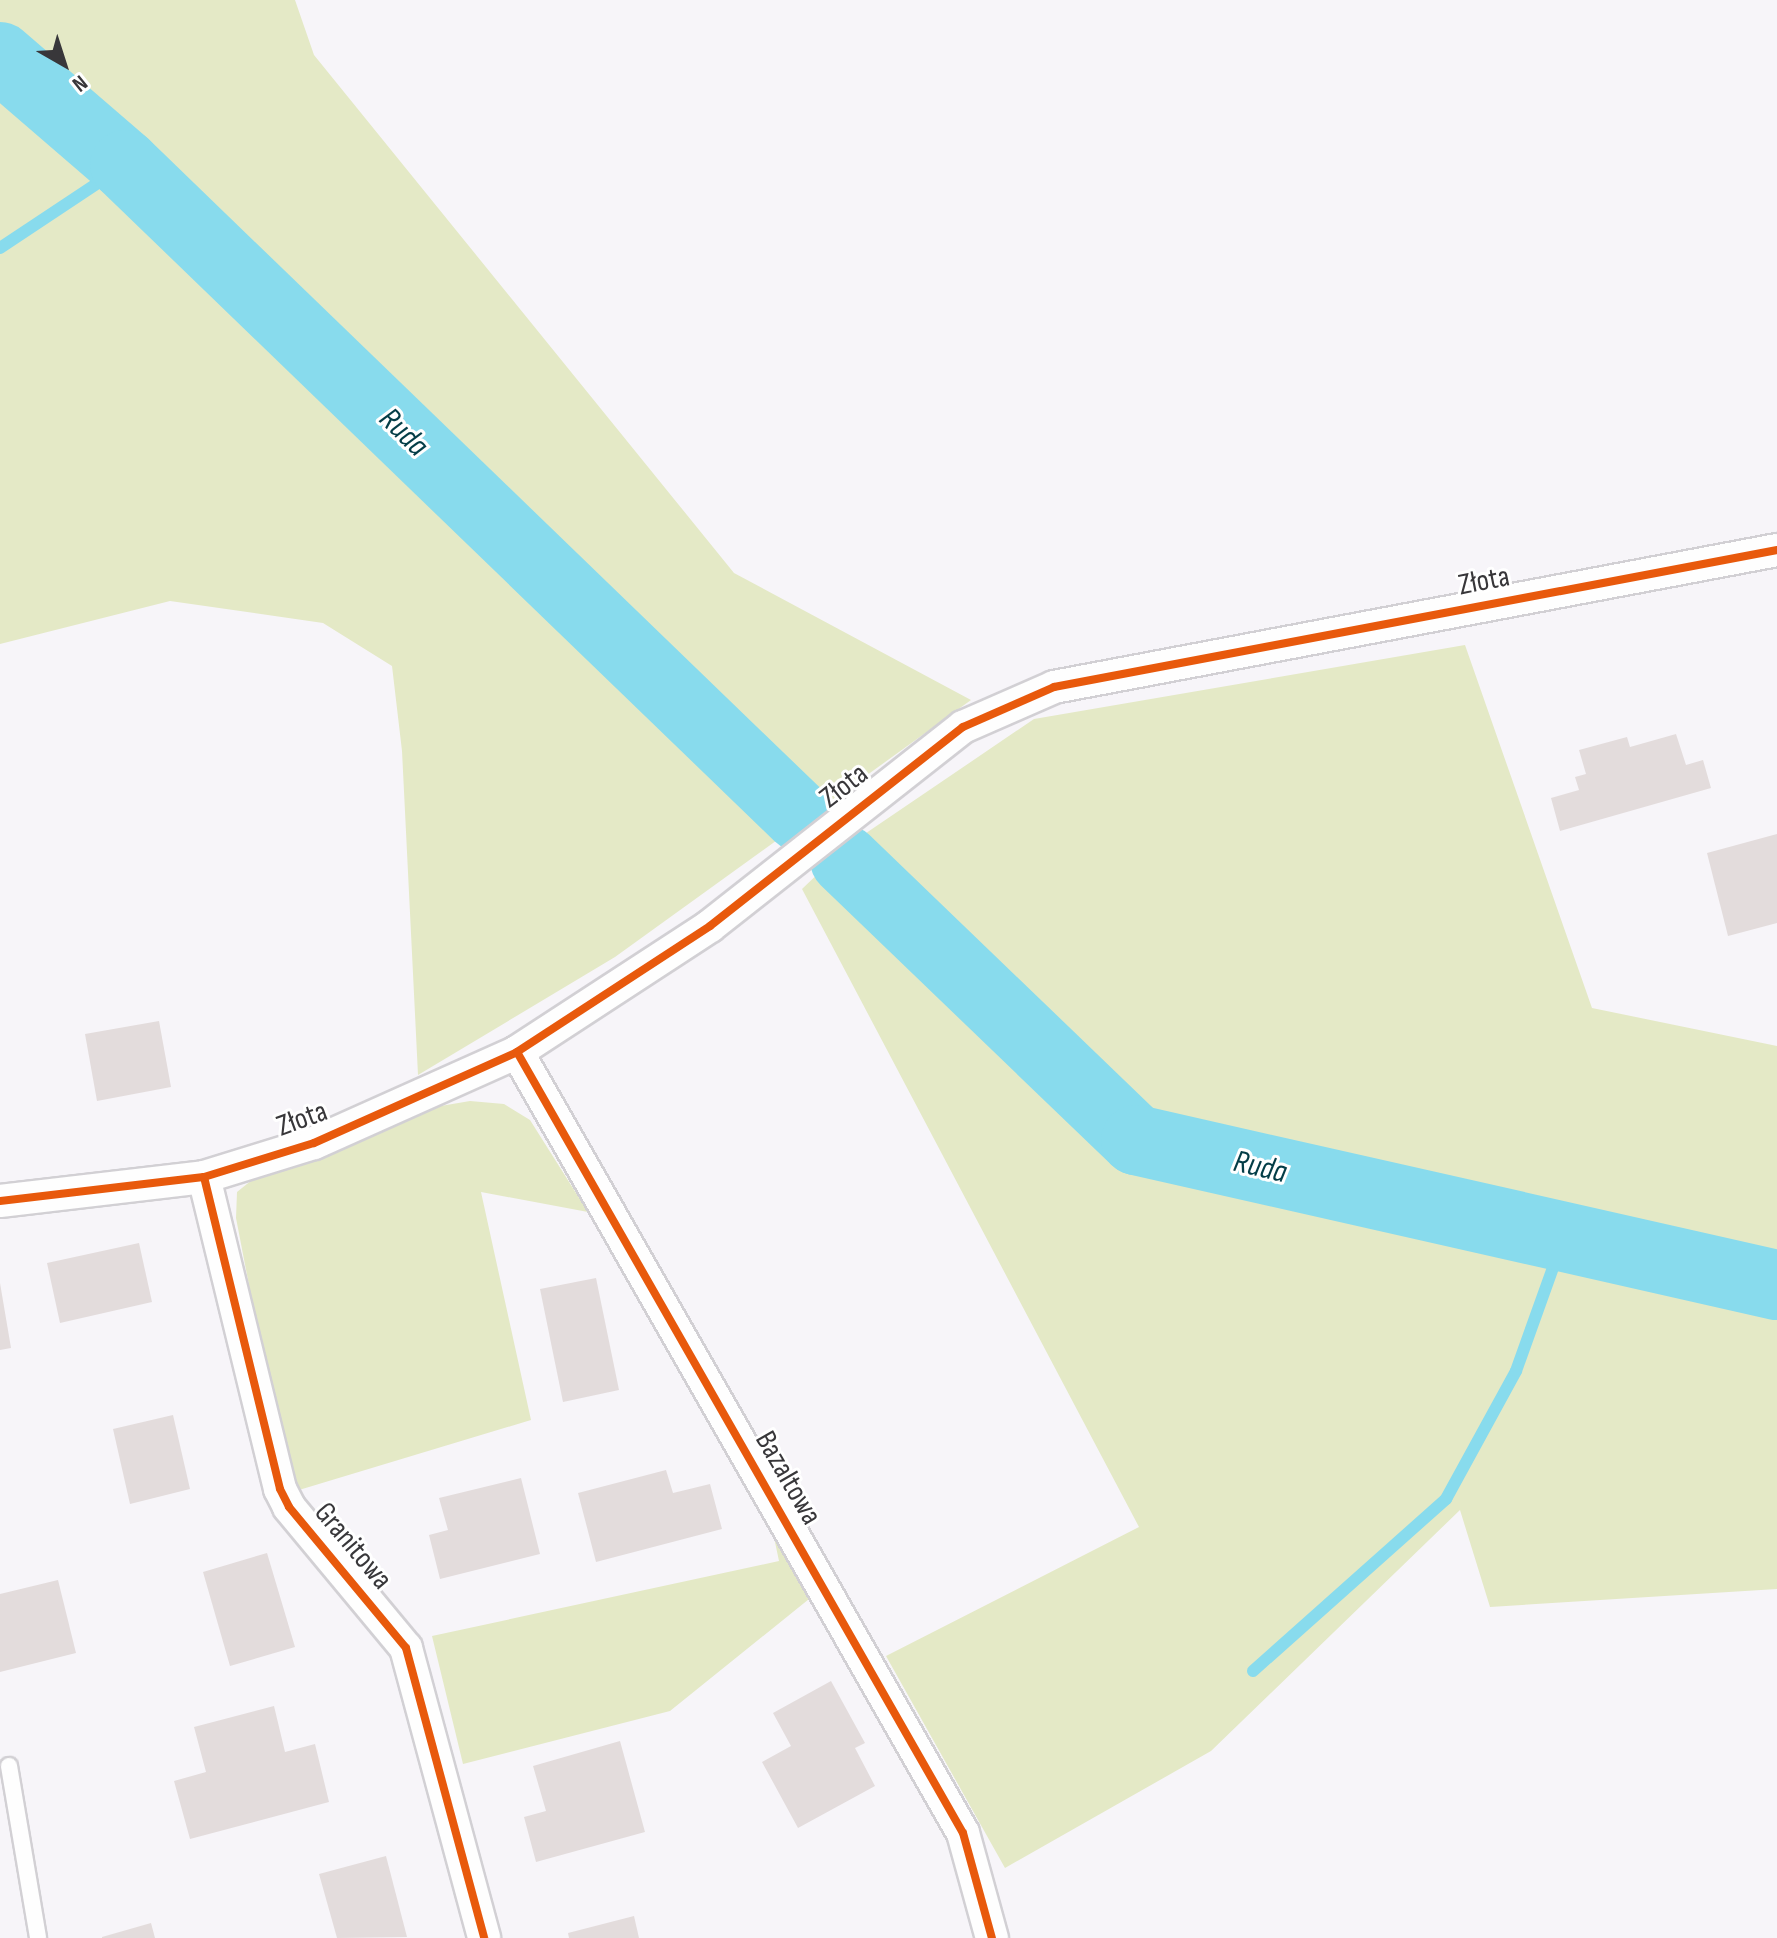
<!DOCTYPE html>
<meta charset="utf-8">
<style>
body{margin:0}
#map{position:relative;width:1777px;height:1938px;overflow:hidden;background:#f7f5f9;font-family:"Sofia Sans Condensed",sans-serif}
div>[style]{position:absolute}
.green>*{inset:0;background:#e4e9c6}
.stream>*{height:12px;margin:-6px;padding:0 6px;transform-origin:6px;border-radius:6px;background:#88dbed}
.river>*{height:70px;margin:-35px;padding:0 35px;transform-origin:35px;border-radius:35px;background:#88dbed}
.building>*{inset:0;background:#e3dcdc}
.roads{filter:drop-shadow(2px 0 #d2d0d4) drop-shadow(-2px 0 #d2d0d4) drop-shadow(0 2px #d2d0d4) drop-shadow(0 -2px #d2d0d4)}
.lane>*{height:16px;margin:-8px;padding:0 8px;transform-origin:8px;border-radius:8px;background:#fefefe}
.street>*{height:32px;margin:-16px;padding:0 16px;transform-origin:16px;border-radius:16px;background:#fefefe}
.cycleway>*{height:8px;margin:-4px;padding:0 4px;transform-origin:4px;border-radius:4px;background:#e8590c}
span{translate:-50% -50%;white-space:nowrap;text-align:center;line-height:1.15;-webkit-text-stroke:6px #fff;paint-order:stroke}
.street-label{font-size:30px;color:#38373a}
.water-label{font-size:32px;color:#033d47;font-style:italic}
.north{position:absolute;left:24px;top:24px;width:80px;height:80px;-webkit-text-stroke:6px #fff;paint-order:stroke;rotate:141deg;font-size:22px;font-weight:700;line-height:32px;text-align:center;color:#38373a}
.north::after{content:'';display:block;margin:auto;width:28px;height:36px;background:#38373a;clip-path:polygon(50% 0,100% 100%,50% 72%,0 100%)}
</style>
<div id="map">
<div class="green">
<i style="clip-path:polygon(0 0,295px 0,314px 55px,734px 573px,971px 700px,615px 957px,418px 1075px,402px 751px,392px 666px,323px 623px,170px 601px,0 644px)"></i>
<i style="clip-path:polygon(1465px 645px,1592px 1008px,1777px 1046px,1777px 1589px,1490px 1607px,1460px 1510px,1211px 1751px,1005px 1868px,886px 1656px,1139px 1527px,802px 889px,847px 846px,1034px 719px)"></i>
<i style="clip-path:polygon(470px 1101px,504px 1104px,530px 1120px,588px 1212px,481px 1192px,531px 1420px,299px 1490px,277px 1430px,236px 1218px,237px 1192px,262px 1172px,323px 1158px,429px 1108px)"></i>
<i style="clip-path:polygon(772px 1528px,814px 1595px,670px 1711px,463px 1764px,432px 1636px,779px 1561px)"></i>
</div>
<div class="stream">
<i style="left:0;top:248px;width:150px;rotate:-33.6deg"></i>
<i style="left:1253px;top:1671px;width:259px;rotate:-41.7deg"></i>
<i style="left:1446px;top:1499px;width:146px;rotate:-61.3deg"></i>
<i style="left:1516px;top:1371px;width:142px;rotate:-70.3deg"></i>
</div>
<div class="river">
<i style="left:0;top:57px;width:165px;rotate:40.8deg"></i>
<i style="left:125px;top:165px;width:937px;rotate:44.01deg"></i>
<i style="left:845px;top:860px;width:404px;rotate:43.9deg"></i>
<i style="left:1136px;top:1140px;width:657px;rotate:12.75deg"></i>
</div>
<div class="building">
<i style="clip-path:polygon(1676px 734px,1686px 765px,1703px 760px,1711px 788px,1560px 831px,1551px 798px,1579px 790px,1575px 777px,1586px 774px,1579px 750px,1627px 737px,1630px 747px)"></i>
<i style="clip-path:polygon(1777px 834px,1777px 923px,1728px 936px,1707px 853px)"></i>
<i style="clip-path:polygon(159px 1021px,171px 1087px,97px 1101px,85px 1034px)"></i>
<i style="clip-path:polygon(139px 1243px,152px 1302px,60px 1323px,47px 1263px)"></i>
<i style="clip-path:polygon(596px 1278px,619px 1390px,563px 1402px,540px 1289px)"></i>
<i style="clip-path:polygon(0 1283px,11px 1348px,0 1350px)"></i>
<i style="clip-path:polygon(173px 1415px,190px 1489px,130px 1504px,113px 1429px)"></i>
<i style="clip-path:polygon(666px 1470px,673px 1493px,710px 1484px,722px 1529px,596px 1562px,578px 1493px)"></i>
<i style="clip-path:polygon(521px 1478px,540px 1554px,440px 1579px,429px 1535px,448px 1530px,439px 1498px)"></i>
<i style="clip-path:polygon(267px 1553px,295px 1647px,230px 1666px,203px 1572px)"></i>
<i style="clip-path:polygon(58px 1580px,76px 1653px,0 1672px,0 1594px)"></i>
<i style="clip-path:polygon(831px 1681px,865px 1743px,855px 1748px,875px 1786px,798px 1828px,762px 1762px,791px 1746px,773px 1713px)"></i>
<i style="clip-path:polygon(274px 1706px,285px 1752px,315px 1744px,329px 1802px,190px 1839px,174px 1781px,206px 1772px,194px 1727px)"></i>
<i style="clip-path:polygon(620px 1741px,645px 1832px,536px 1862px,524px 1817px,546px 1811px,533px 1766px)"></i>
<i style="clip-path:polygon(386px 1856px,407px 1937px,337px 1938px,319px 1874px)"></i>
<i style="clip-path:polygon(634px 1916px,639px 1938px,569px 1938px,568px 1933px)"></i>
<i style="clip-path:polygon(151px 1923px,155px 1938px,102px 1938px,102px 1937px)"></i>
</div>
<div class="roads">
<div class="lane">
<i style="left:9px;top:1766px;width:174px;rotate:80.4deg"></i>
</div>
<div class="street">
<i style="left:517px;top:1052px;width:899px;rotate:60.27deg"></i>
<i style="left:963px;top:1833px;width:109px;rotate:74.6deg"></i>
<i style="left:204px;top:1177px;width:321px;rotate:76.3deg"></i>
<i style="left:280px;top:1489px;width:20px;rotate:63deg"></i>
<i style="left:289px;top:1507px;width:183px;rotate:50.3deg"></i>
<i style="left:406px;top:1648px;width:300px;rotate:74.9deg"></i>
<i style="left:0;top:1201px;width:205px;rotate:-6.7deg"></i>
<i style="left:204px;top:1177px;width:115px;rotate:-17.2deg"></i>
<i style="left:314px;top:1143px;width:222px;rotate:-24.1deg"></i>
<i style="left:517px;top:1052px;width:230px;rotate:-33.1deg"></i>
<i style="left:710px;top:926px;width:322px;rotate:-38.2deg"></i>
<i style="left:963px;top:727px;width:99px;rotate:-23.7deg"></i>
<i style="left:1054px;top:687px;width:736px;rotate:-10.73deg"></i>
</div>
</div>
<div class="cycleway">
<i style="left:517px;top:1052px;width:899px;rotate:60.27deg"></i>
<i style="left:963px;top:1833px;width:109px;rotate:74.6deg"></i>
<i style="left:204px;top:1177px;width:321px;rotate:76.3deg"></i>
<i style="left:280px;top:1489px;width:20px;rotate:63deg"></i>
<i style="left:289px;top:1507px;width:183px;rotate:50.3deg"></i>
<i style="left:406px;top:1648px;width:300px;rotate:74.9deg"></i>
<i style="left:0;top:1201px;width:205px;rotate:-6.7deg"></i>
<i style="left:204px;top:1177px;width:115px;rotate:-17.2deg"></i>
<i style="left:314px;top:1143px;width:222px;rotate:-24.1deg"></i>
<i style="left:517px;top:1052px;width:230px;rotate:-33.1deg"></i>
<i style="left:710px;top:926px;width:322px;rotate:-38.2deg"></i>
<i style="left:963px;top:727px;width:99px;rotate:-23.7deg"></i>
<i style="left:1054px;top:687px;width:736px;rotate:-10.73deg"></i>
</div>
<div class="street-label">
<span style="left:1484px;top:581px;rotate:-11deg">Złota</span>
<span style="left:844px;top:786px;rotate:-38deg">Złota</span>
<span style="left:302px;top:1119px;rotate:-20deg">Złota</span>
<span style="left:788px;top:1478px;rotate:60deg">Bazaltowa</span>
<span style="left:353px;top:1546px;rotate:50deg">Granitowa</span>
</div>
<div class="water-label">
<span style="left:403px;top:433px;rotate:44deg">Ruda</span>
<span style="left:1260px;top:1168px;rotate:13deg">Ruda</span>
</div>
<div class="north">N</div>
</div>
